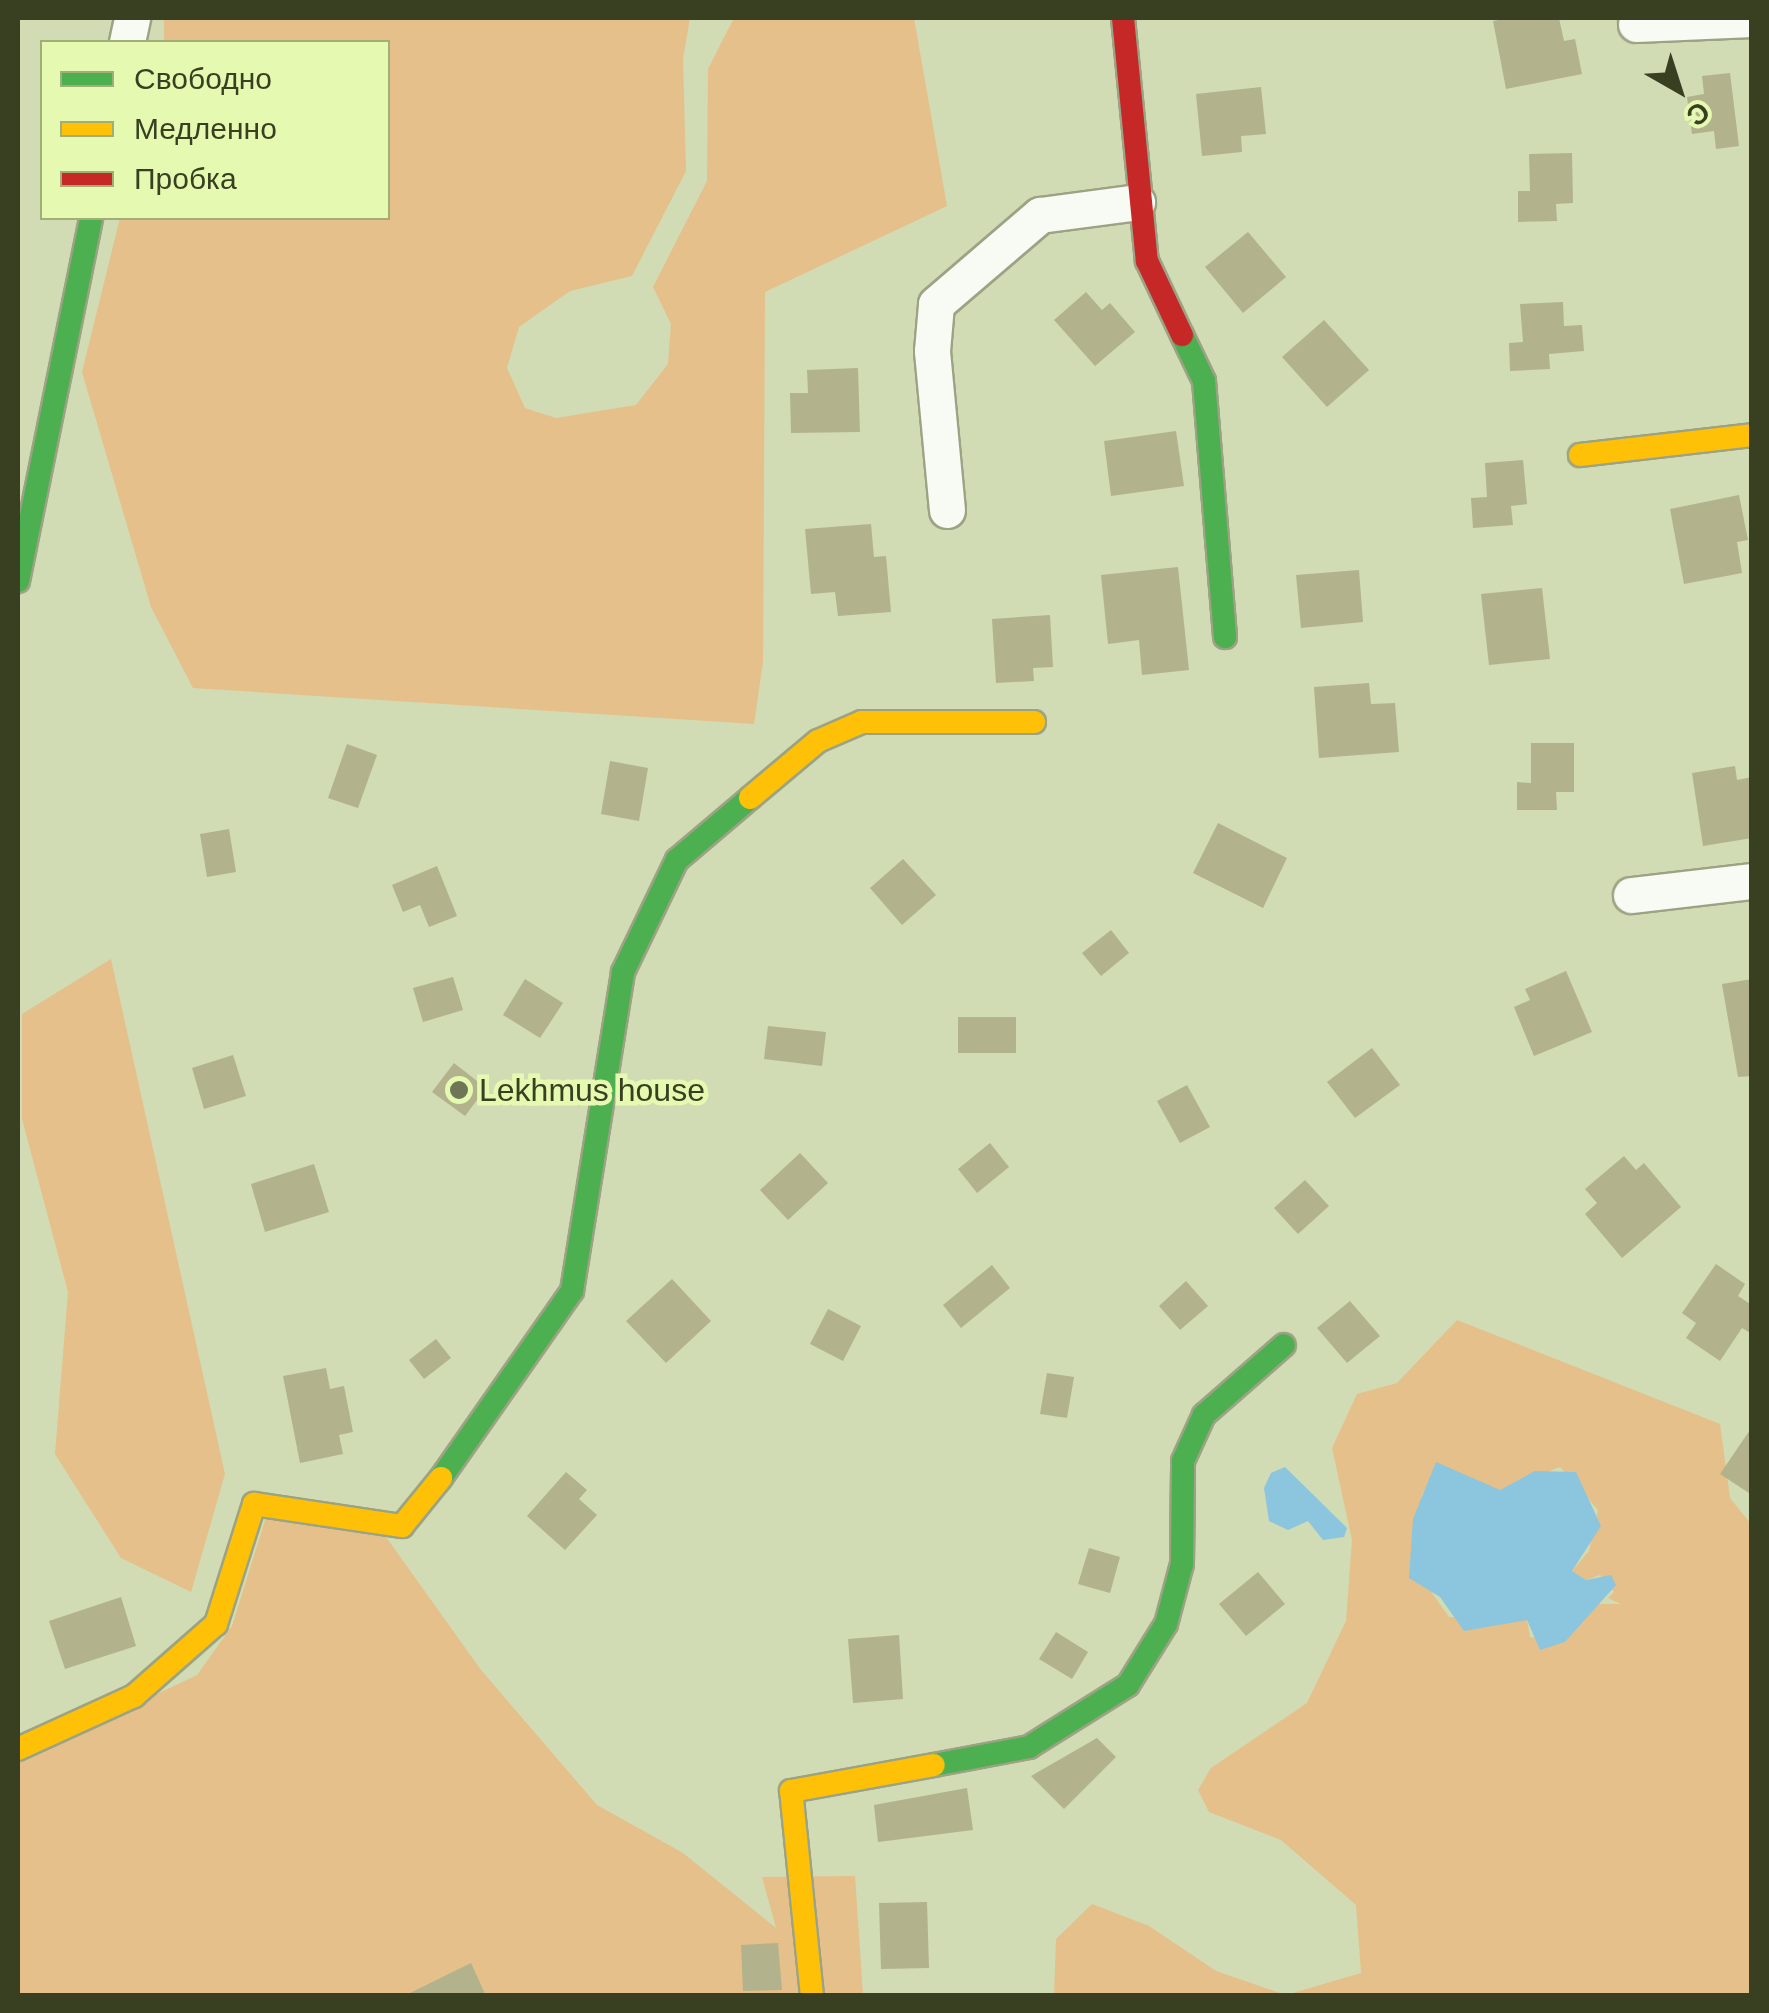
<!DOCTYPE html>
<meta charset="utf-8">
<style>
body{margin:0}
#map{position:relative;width:1769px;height:2013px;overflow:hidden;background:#d1dbb4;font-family:Helvetica,sans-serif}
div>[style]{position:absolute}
.green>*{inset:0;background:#e5c08a}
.water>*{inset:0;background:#8cc5de}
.building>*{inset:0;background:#b2b38c}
.roads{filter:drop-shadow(2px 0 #9ca384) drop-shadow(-2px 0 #9ca384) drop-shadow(0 2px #9ca384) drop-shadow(0 -2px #9ca384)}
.street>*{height:35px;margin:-17.5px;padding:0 17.5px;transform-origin:17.5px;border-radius:17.5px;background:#f8faf4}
.fast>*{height:22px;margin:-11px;padding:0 11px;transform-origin:11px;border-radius:11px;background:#4caf50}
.slow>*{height:22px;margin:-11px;padding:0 11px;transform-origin:11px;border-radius:11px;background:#ffc107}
.jam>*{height:22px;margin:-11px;padding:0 11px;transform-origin:11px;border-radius:11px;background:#c62828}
.dots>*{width:28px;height:28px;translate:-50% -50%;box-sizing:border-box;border:5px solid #e6f9b0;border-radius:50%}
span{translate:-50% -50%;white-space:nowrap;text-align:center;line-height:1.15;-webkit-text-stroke:9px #e6f9b0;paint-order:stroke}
.poi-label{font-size:32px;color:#394022}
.left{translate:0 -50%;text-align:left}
.frame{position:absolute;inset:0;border:20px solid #394022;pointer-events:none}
.legend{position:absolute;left:40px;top:40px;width:350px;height:180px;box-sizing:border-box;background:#e6f9b0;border:2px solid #a1af77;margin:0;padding:12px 18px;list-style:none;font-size:30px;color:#394022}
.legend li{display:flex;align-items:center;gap:20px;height:50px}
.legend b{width:50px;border:2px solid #a1af77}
.north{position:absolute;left:1629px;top:40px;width:100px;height:100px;-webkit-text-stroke:8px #e6f9b0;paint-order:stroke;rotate:141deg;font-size:28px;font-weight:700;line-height:40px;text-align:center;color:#394022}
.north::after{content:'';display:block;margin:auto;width:35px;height:45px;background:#394022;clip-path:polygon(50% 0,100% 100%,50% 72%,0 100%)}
</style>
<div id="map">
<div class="green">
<i style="clip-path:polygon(164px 18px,690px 18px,683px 59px,686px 171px,632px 276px,570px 291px,519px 327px,507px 368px,525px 408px,556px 418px,636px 405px,668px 364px,671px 324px,653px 287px,707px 181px,708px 69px,734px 18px,914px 18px,947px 206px,765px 292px,763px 662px,754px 724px,193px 688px,151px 607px,82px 372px,120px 218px,388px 218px,388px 42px,164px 42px)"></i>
<i style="clip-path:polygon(111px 959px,225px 1474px,191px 1592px,121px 1558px,55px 1454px,68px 1292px,22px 1119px,22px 1014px)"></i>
<i style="clip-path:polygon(evenodd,1457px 1320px,1720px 1424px,1730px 1498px,1751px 1524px,1751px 1995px,1054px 1996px,1056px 1939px,1092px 1904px,1149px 1926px,1216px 1971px,1286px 1995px,1361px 1973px,1356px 1905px,1281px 1840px,1209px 1812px,1198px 1790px,1211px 1768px,1307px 1703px,1346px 1621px,1352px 1540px,1332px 1448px,1357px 1394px,1397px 1383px,1457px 1320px,1560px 1467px,1598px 1510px,1589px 1551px,1572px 1571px,1586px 1580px,1600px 1575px,1614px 1592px,1608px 1598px,1621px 1604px,1598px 1604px,1565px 1642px,1530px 1637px,1527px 1620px,1449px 1617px,1411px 1563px,1422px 1495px,1434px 1476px,1500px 1490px,1560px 1467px)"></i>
<i style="clip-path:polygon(266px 1517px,386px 1537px,481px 1670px,597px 1805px,683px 1853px,776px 1928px,762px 1877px,855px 1876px,863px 1995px,18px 1995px,18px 1760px,197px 1675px,232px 1626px)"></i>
</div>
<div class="water">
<i style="clip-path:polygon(1436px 1462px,1500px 1490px,1535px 1471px,1576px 1472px,1601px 1526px,1572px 1571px,1586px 1580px,1611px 1575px,1616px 1585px,1565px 1642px,1540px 1650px,1527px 1620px,1464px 1631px,1440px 1597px,1409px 1578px,1413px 1519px)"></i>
<i style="clip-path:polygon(1285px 1467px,1347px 1528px,1344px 1537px,1323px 1540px,1308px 1521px,1288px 1530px,1269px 1521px,1264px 1488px,1271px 1473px)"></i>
</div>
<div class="building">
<i style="clip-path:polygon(1509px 18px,1559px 18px,1564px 41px,1575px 39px,1582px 74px,1506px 89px,1493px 21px)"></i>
<i style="clip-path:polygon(1730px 73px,1739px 146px,1716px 149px,1714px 131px,1692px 134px,1687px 97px,1704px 94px,1702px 76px)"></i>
<i style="clip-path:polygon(1261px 87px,1266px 134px,1241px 136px,1242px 152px,1202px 156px,1196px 94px)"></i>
<i style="clip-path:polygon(1572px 153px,1573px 203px,1556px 204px,1557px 221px,1518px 222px,1518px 191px,1530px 191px,1529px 154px)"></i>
<i style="clip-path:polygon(1248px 232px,1286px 277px,1243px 313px,1205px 267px)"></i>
<i style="clip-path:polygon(1086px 292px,1102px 310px,1110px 303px,1135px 332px,1095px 366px,1054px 320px)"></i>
<i style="clip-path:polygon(1563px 302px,1564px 326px,1582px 325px,1584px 351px,1549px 354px,1550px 369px,1510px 371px,1509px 343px,1523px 342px,1520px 304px)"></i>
<i style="clip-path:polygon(1324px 320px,1369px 370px,1327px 407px,1282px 357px)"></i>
<i style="clip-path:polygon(858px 368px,860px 432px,791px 433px,790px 393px,808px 393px,807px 370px)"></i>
<i style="clip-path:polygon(1176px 431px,1184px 486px,1111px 496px,1104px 441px)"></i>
<i style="clip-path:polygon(1523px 460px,1527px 504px,1511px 506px,1513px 525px,1473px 528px,1471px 498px,1487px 497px,1485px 463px)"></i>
<i style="clip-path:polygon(1739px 495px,1748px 540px,1737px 542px,1742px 573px,1684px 584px,1670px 509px)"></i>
<i style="clip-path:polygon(871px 524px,874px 557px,886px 556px,891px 612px,838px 616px,835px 592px,811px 594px,805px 529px)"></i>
<i style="clip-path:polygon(1178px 567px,1189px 670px,1142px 675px,1139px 640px,1108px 644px,1101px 575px)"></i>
<i style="clip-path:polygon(1359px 570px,1363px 622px,1301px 628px,1296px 575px)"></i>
<i style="clip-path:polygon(1542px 588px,1550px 659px,1489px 665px,1481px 594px)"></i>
<i style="clip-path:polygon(1050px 615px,1053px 667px,1033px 668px,1034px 681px,996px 683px,992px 619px)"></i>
<i style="clip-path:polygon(1369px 683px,1371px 704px,1395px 703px,1399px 752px,1319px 758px,1314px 687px)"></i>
<i style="clip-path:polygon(1531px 743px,1574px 743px,1574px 792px,1556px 792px,1557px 810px,1517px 810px,1517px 782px,1531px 783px)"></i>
<i style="clip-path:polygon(347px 744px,377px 755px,358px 808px,328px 798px)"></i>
<i style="clip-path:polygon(610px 761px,648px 768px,639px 821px,601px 814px)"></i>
<i style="clip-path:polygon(1735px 766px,1737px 780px,1752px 777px,1752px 838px,1703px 846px,1692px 773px)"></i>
<i style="clip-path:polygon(1218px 823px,1287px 858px,1263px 908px,1193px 873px)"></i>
<i style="clip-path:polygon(229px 829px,236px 872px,207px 877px,200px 834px)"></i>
<i style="clip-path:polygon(903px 859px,936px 895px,902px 925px,870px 888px)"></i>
<i style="clip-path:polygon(437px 866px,457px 916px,429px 927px,420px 905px,403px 912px,392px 885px)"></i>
<i style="clip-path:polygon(1111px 930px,1129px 953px,1101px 976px,1082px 953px)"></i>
<i style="clip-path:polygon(1566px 971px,1592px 1032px,1534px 1056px,1514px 1007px,1530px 1000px,1525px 989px)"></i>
<i style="clip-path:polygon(453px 977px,463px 1010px,423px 1022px,413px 988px)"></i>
<i style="clip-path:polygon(525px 979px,563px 1003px,540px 1038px,503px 1015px)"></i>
<i style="clip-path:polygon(1752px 979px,1752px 1076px,1738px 1077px,1722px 984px)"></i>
<i style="clip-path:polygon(958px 1017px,1016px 1017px,1016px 1053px,958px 1053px)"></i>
<i style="clip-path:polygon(768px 1026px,826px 1032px,822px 1066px,764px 1059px)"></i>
<i style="clip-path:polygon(1372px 1048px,1400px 1085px,1355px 1118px,1327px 1082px)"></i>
<i style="clip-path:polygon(233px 1055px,246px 1096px,204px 1109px,192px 1068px)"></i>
<i style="clip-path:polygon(454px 1063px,486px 1088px,465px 1116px,432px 1092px)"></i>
<i style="clip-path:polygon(1187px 1085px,1210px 1127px,1180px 1143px,1157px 1101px)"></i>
<i style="clip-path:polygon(990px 1143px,1009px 1167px,977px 1193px,958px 1169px)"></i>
<i style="clip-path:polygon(800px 1153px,828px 1183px,788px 1220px,760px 1190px)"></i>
<i style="clip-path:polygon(1624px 1156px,1636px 1170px,1644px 1163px,1681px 1207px,1622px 1258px,1585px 1214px,1597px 1203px,1585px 1189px)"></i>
<i style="clip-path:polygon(314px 1164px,329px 1212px,265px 1232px,251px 1184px)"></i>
<i style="clip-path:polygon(1305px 1180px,1329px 1206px,1298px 1234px,1274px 1208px)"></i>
<i style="clip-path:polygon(1716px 1264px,1745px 1284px,1738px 1296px,1752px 1305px,1752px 1334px,1742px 1328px,1720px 1361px,1686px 1338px,1696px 1323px,1682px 1313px)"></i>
<i style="clip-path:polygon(992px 1265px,1010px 1288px,961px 1328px,943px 1305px)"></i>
<i style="clip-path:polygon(672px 1279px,711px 1321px,666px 1363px,626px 1321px)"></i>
<i style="clip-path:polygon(1186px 1281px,1208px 1306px,1180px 1330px,1159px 1306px)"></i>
<i style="clip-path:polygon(1350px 1301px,1380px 1336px,1347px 1363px,1317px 1328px)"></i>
<i style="clip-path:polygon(828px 1309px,861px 1326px,843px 1361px,810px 1344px)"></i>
<i style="clip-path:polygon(436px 1339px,451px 1358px,424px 1379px,409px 1360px)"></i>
<i style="clip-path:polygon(326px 1368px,330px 1389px,344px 1386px,353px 1432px,339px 1435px,343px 1454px,300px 1463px,283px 1376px)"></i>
<i style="clip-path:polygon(1047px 1373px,1074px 1377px,1067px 1418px,1040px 1414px)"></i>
<i style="clip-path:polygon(1752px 1427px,1752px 1495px,1720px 1474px)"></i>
<i style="clip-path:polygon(566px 1472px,587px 1490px,579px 1499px,597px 1515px,565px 1550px,527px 1516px)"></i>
<i style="clip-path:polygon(1089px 1548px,1120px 1557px,1110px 1593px,1078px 1584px)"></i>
<i style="clip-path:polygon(1258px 1572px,1285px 1604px,1246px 1636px,1219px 1604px)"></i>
<i style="clip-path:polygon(121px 1597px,136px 1646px,65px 1669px,49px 1621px)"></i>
<i style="clip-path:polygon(1056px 1632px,1088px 1652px,1072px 1679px,1039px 1659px)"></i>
<i style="clip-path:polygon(899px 1635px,903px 1699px,853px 1703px,848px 1639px)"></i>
<i style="clip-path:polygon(1097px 1738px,1116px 1757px,1064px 1809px,1031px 1776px)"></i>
<i style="clip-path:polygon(967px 1788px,973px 1830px,878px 1842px,874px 1805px)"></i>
<i style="clip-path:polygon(927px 1902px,929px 1968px,881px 1969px,879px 1903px)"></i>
<i style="clip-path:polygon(778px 1943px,782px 1990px,743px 1991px,741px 1945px)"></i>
<i style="clip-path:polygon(471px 1963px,486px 1996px,404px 1996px)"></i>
</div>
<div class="roads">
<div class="street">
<i style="left:1636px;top:24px;width:116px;rotate:-2.5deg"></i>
<i style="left:127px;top:42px;width:25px;rotate:-78deg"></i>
<i style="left:947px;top:510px;width:160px;rotate:-95.4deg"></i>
<i style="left:932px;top:351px;width:47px;rotate:-85.1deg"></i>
<i style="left:936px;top:304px;width:137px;rotate:-40.6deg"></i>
<i style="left:1040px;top:215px;width:98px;rotate:-7.6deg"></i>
<i style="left:1631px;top:895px;width:122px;rotate:-6.6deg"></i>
</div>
<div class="fast">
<i style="left:1182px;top:335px;width:51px;rotate:64.4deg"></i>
<i style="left:1204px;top:381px;width:257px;rotate:85.3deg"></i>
<i style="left:18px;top:581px;width:370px;rotate:-78.6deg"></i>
<i style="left:441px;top:1478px;width:228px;rotate:-55deg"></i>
<i style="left:572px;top:1291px;width:323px;rotate:-80.9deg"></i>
<i style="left:623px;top:972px;width:124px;rotate:-64.3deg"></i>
<i style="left:677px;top:860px;width:96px;rotate:-40.3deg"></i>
<i style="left:934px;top:1765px;width:97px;rotate:-10.7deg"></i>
<i style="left:1029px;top:1747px;width:117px;rotate:-32.1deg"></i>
<i style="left:1128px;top:1685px;width:72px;rotate:-58.1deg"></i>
<i style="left:1166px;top:1624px;width:62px;rotate:-75.1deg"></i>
<i style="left:1182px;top:1564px;width:103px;rotate:-89.4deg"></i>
<i style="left:1183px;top:1461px;width:51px;rotate:-65.5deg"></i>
<i style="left:1204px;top:1415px;width:106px;rotate:-41.2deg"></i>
</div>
<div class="slow">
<i style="left:1580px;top:455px;width:173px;rotate:-6.6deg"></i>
<i style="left:750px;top:798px;width:89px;rotate:-40deg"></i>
<i style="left:818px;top:741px;width:48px;rotate:-23.4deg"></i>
<i style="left:862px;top:722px;width:172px"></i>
<i style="left:18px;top:1749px;width:128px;rotate:-24.6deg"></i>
<i style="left:134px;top:1696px;width:109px;rotate:-41.3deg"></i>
<i style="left:216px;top:1624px;width:126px;rotate:-72.4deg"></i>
<i style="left:254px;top:1504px;width:150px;rotate:8.5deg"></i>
<i style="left:402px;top:1526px;width:62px;rotate:-50.9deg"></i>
<i style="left:812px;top:1996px;width:206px;rotate:-95.8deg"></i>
<i style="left:791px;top:1791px;width:145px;rotate:-10.3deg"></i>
</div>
<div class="jam">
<i style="left:1123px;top:18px;width:244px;rotate:84.4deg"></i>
<i style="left:1147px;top:261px;width:82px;rotate:64.7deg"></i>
</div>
</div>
<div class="dots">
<i style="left:459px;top:1090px;background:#6e7655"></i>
</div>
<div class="poi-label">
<span class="left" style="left:479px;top:1090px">Lekhmus house</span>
</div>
<div class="frame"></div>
<ul class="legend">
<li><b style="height:12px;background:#4caf50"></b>Свободно</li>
<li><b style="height:12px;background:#ffc107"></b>Медленно</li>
<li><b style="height:12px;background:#c62828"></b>Пробка</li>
</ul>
<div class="north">С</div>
</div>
